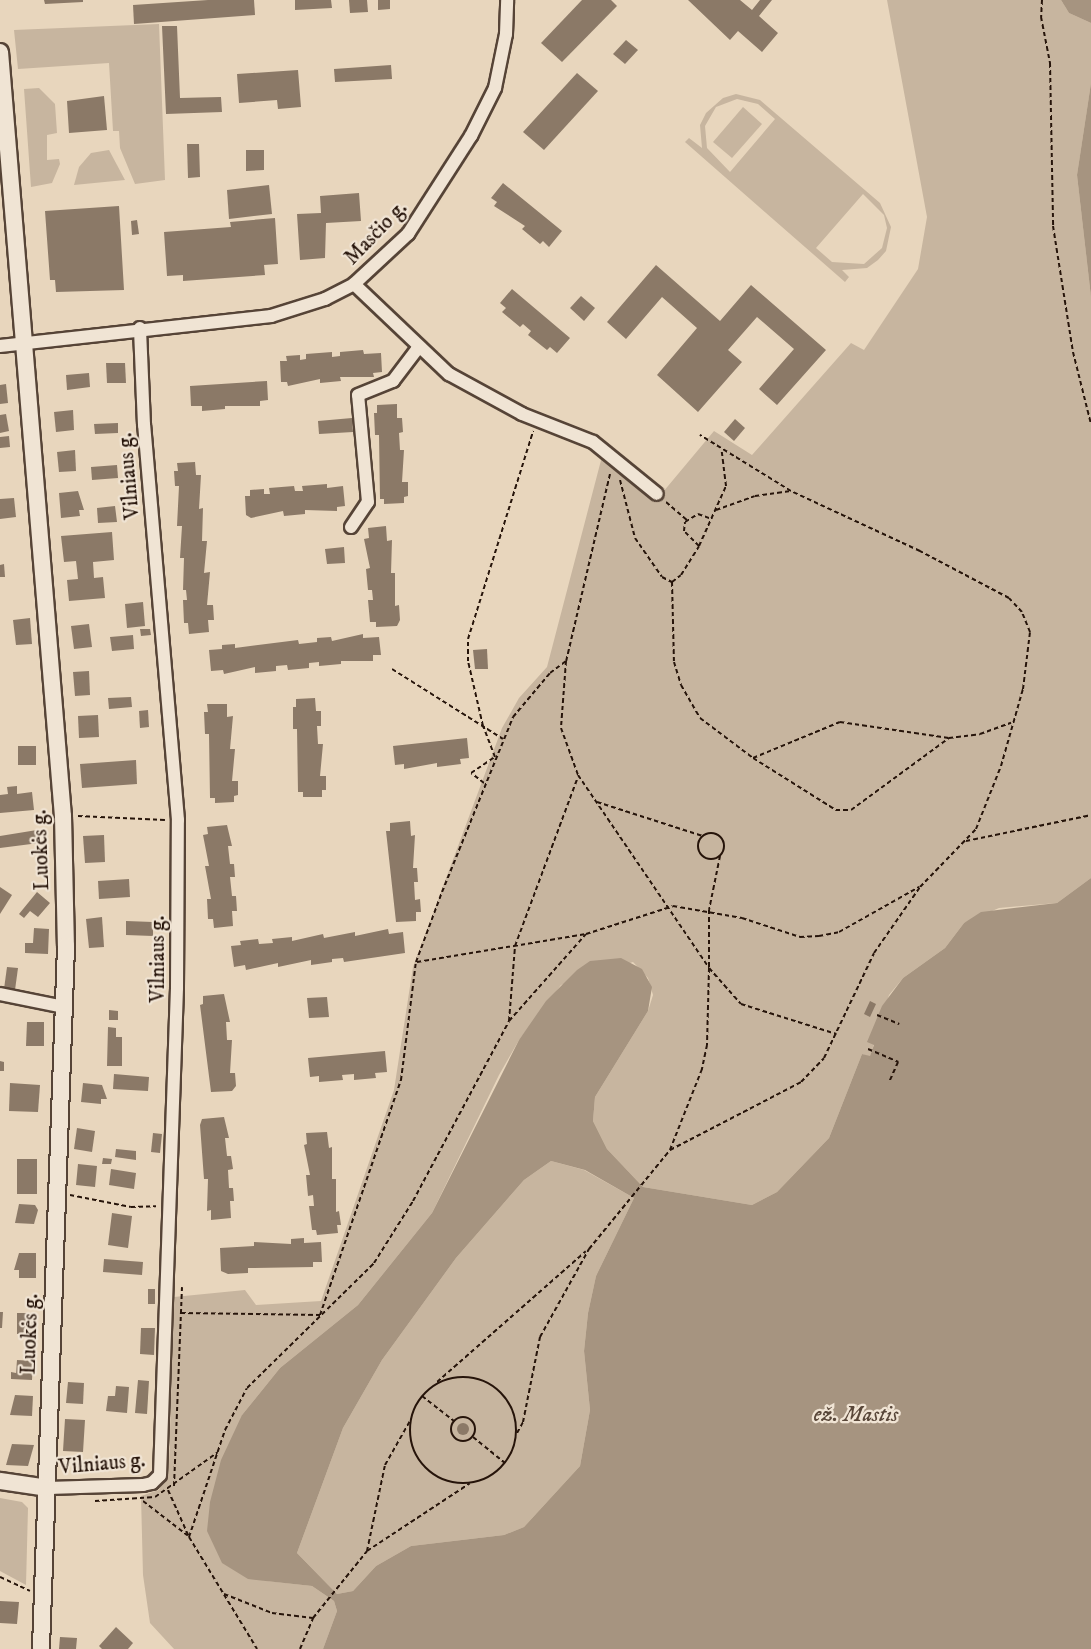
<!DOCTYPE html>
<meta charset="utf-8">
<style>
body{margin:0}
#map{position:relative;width:1091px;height:1649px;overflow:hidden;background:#e8d6bd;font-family:"IM FELL DW Pica",serif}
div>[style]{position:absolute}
.green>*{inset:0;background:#c7b59f}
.water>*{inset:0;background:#a69480}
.building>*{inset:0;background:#8b7967}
.round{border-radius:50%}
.path>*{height:2px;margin-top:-1px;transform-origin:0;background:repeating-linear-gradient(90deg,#26140a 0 4.5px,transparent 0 7.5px)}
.path>.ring{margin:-1px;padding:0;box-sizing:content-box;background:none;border:2px solid #26140a;border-radius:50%}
.roads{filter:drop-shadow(2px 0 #564437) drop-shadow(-2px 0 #564437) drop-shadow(0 2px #564437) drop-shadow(0 -2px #564437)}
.street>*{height:12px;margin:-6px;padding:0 6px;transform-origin:6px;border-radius:6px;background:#f0e4d4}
.secondary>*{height:16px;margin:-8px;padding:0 8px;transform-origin:8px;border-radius:8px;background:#f0e4d4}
span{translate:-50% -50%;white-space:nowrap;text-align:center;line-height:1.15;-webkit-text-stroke:4.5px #f0e4d4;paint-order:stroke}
.street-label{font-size:21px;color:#26140a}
.water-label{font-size:22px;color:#594739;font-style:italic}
</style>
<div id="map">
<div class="green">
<i style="clip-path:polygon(887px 0,1061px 0,1069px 13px,1091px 23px,1091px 83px,1077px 175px,1091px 297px,1091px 878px,1057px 903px,999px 908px,964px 923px,945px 948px,903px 978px,889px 995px,870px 1057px,862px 1054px,829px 1138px,777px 1192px,752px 1205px,643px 1187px,607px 1149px,593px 1121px,595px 1097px,648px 1011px,653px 995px,648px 978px,633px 962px,561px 985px,519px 1040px,499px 1075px,432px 1213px,358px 1305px,280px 1368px,242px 1415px,267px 1581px,312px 1586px,334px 1601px,337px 1611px,323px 1649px,174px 1649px,150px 1623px,143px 1575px,141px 1496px,159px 1490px,169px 1465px,174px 1297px,245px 1290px,256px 1305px,321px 1301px,394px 1090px,413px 967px,502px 728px,519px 698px,547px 667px,605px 445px,663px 492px,714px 431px,752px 455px,851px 343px,864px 350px,918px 269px,927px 217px)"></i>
<i style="clip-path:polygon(159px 24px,165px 180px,135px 184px,120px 148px,119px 131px,113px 131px,109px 63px,18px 69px,14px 30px)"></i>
<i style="clip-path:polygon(39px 88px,55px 104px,57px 133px,47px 135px,47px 160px,59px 159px,60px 164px,52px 183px,31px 187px,24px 89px)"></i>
<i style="clip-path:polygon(evenodd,736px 94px,760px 100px,880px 203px,891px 227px,886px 251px,878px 260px,867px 268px,842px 270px,849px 277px,845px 282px,685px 142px,689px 138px,702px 148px,700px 125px,706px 113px,723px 98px,736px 94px,737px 99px,758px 104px,775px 119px,730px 172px,707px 148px,705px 126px,716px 107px,737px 99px,736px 94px,863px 194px,884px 215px,887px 228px,882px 248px,864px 264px,832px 262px,816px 248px,863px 194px)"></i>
<i style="clip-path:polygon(743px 107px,762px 124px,732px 158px,713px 142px)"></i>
<i style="clip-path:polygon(109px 150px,125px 180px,74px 185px,79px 167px,91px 153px)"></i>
<i style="clip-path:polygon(551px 1161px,584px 1170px,634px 1198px,596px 1276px,588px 1313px,584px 1351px,590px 1410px,580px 1466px,524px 1527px,504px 1535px,411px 1546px,376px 1566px,353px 1591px,337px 1594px,297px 1553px,343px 1428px,382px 1360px,456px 1258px,524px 1180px)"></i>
<i style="clip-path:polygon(0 1498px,22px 1502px,28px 1508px,26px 1585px,0 1571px)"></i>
</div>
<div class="water">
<i style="clip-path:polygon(1061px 0,1091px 0,1091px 23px,1069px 13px)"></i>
<i style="clip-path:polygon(1091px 83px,1091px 297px,1077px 175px)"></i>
<i style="clip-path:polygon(evenodd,1091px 878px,1091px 1649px,323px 1649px,337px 1611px,334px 1601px,312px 1586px,248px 1579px,222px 1563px,207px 1531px,210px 1502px,221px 1460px,242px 1415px,280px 1368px,358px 1305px,432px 1213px,519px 1040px,546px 1001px,577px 970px,590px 961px,621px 958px,642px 969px,652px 987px,648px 1011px,595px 1097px,593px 1121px,607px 1149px,643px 1187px,752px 1205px,777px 1192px,829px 1138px,862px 1054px,870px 1056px,874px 1045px,867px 1042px,882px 1006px,903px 978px,945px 948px,964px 923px,981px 912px,1057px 903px,1091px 878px,551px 1161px,585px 1170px,634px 1198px,596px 1276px,588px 1313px,584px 1351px,590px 1410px,580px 1466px,524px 1527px,504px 1535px,411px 1546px,376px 1566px,353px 1591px,337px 1594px,297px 1553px,343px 1428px,382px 1360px,456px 1258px,524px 1180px,551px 1161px)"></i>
</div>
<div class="building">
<i style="clip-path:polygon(44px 0,83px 0,83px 2px,45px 4px)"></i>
<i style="clip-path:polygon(208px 0,254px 0,255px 15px,134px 24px,133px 5px)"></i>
<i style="clip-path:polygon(295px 0,331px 0,332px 8px,295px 10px)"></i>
<i style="clip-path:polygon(349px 0,367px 0,368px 12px,350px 13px)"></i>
<i style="clip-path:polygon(378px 0,390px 0,390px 9px,378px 10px)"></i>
<i style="clip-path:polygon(582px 0,611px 0,617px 6px,562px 62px,541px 43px)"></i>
<i style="clip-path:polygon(688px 0,740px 0,752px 10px,760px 0,772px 0,759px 16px,778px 33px,762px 52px,738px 31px,730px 40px)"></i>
<i style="clip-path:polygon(162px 26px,177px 26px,180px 98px,221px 97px,222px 112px,166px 114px)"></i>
<i style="clip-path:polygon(626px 40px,638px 50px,625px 64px,613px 54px)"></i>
<i style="clip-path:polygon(391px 65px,392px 79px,335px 82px,334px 69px)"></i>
<i style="clip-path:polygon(298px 70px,301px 107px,278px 109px,277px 100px,239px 103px,237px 74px)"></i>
<i style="clip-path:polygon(577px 73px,598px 91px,544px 150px,523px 132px)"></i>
<i style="clip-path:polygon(104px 96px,107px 130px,69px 133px,67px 101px)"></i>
<i style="clip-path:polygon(187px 144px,199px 144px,200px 177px,188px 178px)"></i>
<i style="clip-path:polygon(246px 150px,264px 150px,264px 170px,246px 171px)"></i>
<i style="clip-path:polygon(503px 183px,562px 231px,549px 247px,543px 241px,540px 244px,522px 229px,525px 226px,494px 206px,497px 202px,491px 198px)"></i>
<i style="clip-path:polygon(269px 185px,272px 214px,229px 219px,227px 190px)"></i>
<i style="clip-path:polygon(359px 193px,361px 221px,326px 223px,325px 258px,300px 260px,297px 214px,321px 213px,320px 196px)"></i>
<i style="clip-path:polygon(119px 206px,124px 290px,56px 292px,55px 280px,50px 280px,45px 211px)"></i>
<i style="clip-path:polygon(275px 218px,278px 264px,264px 265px,265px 275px,183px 281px,183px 275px,167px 276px,164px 232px,231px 227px,230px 222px)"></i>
<i style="clip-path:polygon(137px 220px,139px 234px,132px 235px,131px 221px)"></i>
<i style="clip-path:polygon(656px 265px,720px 321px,751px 285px,826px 350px,777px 405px,759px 389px,794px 349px,757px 317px,728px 350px,742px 362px,698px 412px,657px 375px,697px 328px,662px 297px,626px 339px,607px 322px)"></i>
<i style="clip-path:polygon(512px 289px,570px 338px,557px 353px,550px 347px,547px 350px,528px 335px,531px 331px,523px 324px,520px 327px,502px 312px,506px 308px,500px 303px)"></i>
<i style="clip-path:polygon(581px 296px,595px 308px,584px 321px,570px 308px)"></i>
<i style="clip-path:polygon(363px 350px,364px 354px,381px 353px,382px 372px,373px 373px,374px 377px,340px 377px,341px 381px,320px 383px,320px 379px,288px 386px,287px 382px,281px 382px,280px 361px,287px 361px,286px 356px,300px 355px,300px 360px,306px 359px,306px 354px,332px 352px,332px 357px,340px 356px,340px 352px)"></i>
<i style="clip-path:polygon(106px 363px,125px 363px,126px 383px,107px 383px)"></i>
<i style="clip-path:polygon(89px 373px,90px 387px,67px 390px,66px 375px)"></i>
<i style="clip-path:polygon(267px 381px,268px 400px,260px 401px,260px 406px,225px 406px,225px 409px,202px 411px,202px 406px,191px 406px,190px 386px)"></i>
<i style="clip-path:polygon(6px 384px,8px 403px,0 404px,0 385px)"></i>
<i style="clip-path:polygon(397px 404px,397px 418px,402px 418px,403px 432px,399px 433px,400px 450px,404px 450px,402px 482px,408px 482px,408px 496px,404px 497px,404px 503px,384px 504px,384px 499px,380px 499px,379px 435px,375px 435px,374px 413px,377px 413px,377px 405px)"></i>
<i style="clip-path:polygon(73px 410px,74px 430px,56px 432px,54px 412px)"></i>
<i style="clip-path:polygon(6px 414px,9px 431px,0 433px,0 415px)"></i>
<i style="clip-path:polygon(352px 418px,353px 432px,319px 434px,318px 421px)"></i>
<i style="clip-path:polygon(735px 419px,745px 428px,734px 441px,724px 432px)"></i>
<i style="clip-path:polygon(118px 423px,118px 433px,95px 434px,94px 424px)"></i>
<i style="clip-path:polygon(9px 436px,10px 447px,0 448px,0 437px)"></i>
<i style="clip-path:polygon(75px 450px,76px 471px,59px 472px,57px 452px)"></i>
<i style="clip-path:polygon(195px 462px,196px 475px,201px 475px,199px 509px,203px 508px,202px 541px,207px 541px,204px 573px,210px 572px,207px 605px,213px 605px,214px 620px,208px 620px,209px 632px,189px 634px,188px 623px,184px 623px,183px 600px,187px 600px,186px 590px,183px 590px,184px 558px,180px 558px,182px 526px,177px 526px,179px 486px,175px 486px,174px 471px,178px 471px,177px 463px)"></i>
<i style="clip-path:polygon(117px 465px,118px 478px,92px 480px,91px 467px)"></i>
<i style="clip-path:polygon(327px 484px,327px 488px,343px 486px,345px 506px,337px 507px,337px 511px,305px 510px,305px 514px,284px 516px,283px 511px,251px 518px,246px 515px,245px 496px,250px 496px,250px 490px,264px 489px,264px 494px,270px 494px,269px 488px,294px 486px,295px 491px,303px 491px,302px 486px)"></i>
<i style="clip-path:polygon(78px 491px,84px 510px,79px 510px,80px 516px,61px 518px,59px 493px)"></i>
<i style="clip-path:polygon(14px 498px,16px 517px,0 519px,0 499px)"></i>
<i style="clip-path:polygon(115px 506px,117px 522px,98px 523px,97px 508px)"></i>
<i style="clip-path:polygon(386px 526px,387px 541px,392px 540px,391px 573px,395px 573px,395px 606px,399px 605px,400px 620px,397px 626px,376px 627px,376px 622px,370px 622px,368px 600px,373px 600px,372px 590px,368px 590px,366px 569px,370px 568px,364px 539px,369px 538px,368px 528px)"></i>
<i style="clip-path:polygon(112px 532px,114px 560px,93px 562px,94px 578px,103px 577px,105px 598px,69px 601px,67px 580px,78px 579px,76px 561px,64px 562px,61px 536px)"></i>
<i style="clip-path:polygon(344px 547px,345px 563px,327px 564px,325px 549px)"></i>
<i style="clip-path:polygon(4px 564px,5px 577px,0 577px,0 565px)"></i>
<i style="clip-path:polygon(143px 602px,145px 626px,127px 628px,125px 604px)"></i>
<i style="clip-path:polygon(30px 618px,32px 644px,16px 645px,13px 620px)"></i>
<i style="clip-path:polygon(89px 624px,92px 647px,74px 649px,71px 626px)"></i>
<i style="clip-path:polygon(140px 629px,150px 629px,151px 635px,141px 636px)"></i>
<i style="clip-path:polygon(363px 634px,363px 638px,379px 637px,381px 655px,373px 655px,373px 661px,341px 661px,341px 664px,319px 666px,319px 662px,309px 663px,309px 668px,288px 670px,287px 665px,276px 666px,276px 671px,255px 673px,255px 667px,224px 674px,223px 670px,211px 671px,209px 650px,222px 649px,222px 645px,235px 644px,235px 648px,298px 640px,299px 644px,317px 642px,317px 638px,331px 637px,332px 641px)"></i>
<i style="clip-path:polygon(133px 635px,134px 649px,112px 651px,110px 637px)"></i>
<i style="clip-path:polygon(487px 649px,488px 669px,475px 669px,473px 650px)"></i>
<i style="clip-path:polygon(89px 671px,90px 695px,75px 696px,73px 672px)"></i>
<i style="clip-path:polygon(131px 697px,132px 707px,109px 709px,108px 698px)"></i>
<i style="clip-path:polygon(315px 698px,316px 711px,321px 711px,321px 726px,317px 726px,318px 744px,323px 744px,320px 776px,326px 776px,326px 790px,322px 790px,322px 797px,303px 797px,303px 792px,298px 792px,297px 729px,293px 729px,293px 707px,296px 707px,296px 699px)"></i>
<i style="clip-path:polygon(207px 704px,227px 704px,227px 717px,233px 716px,230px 749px,235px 749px,232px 781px,238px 781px,238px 795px,234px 796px,234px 802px,215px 803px,215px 798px,210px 798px,209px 734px,205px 734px,204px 712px,208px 712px)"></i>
<i style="clip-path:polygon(148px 710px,149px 727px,140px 728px,139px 711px)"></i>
<i style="clip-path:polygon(98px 715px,99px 737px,79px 738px,78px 716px)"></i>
<i style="clip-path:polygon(467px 738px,469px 758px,460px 759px,461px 764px,437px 767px,437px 763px,404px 769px,404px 764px,395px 765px,393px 746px)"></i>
<i style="clip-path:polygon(18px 746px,36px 746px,36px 765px,18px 765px)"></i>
<i style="clip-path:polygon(136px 760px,137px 784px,82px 788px,80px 764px)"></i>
<i style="clip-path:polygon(17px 786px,17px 794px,32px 792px,34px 810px,0 813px,0 795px,8px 794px,7px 787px)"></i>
<i style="clip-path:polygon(410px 821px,411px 836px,415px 835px,413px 868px,417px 868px,418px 882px,414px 882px,415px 900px,420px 899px,421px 912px,416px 912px,416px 921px,396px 922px,386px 831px,390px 831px,390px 823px)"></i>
<i style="clip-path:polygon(227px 825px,232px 846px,228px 846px,230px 864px,234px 864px,235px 877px,230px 877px,232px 896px,236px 896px,237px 911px,232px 911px,233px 926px,214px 928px,213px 919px,208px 919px,207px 899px,211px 899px,205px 866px,209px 866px,203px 835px,208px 834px,207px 827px)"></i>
<i style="clip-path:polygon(37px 830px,39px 843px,0 848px,0 836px)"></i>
<i style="clip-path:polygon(104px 835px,105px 862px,85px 863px,83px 836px)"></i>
<i style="clip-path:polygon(129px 879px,130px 897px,99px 899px,98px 881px)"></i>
<i style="clip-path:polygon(0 887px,12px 895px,0 914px)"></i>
<i style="clip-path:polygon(37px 892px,50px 903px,38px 917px,30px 911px,24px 918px,19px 914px)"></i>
<i style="clip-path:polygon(102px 917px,104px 947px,89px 948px,86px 919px)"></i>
<i style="clip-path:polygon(126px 921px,153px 922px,153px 936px,126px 935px)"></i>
<i style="clip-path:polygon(34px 928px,49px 929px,48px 954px,25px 953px,25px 943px,33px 943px)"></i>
<i style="clip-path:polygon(388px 929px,389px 934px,403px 932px,405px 953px,344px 962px,343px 958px,332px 959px,332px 962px,311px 965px,311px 960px,278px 967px,278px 963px,246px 970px,245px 965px,234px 967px,231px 946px,241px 945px,240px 941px,258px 939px,259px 944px,273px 943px,272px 939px,292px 937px,292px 941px,323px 934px,324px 938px,355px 932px,355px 936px)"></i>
<i style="clip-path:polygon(7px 967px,18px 968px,15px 990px,4px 989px)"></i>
<i style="clip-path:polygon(224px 994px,230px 1022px,226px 1022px,227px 1040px,232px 1040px,230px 1073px,235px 1073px,236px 1086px,232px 1091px,211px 1092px,200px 1005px,203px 1004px,203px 996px)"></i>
<i style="clip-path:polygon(327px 997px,329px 1017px,309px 1018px,307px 998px)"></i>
<i style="clip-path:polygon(870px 1001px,876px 1004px,870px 1017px,864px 1014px)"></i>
<i style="clip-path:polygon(109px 1010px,118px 1011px,118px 1020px,109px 1020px)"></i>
<i style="clip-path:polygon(27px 1022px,44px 1022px,44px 1046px,26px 1046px)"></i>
<i style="clip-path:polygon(108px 1027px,116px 1028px,116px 1037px,122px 1037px,122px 1066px,107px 1066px)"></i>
<i style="clip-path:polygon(385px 1051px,387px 1072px,375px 1073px,376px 1078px,354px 1080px,354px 1074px,342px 1075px,343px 1080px,319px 1082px,319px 1076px,310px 1077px,308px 1058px)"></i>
<i style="clip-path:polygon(0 1061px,4px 1062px,4px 1071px,0 1071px)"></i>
<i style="clip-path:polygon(114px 1074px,149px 1077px,148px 1091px,113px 1089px)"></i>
<i style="clip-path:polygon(10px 1083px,40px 1085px,38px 1112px,9px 1111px)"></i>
<i style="clip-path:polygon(83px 1083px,102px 1085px,107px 1099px,101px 1099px,101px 1104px,81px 1102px)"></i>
<i style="clip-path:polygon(224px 1117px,229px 1138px,225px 1138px,227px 1156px,231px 1156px,233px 1169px,228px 1170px,229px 1188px,233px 1188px,234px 1201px,230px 1201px,231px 1218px,211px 1220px,211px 1210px,207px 1211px,208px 1179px,204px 1179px,200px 1125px,202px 1119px)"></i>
<i style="clip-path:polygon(77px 1128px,95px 1131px,92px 1152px,74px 1149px)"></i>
<i style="clip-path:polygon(327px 1132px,329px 1148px,332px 1147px,332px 1179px,336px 1179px,336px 1212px,339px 1211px,341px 1225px,337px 1225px,338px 1233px,317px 1235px,316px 1230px,312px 1230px,309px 1206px,314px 1206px,313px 1195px,308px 1196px,306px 1175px,310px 1175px,304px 1145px,307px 1144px,306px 1133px)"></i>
<i style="clip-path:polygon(153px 1133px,162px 1134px,160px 1153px,151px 1152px)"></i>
<i style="clip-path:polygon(116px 1149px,136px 1151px,136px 1160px,115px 1157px)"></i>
<i style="clip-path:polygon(103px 1158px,112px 1159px,111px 1164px,102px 1164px)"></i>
<i style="clip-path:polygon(17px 1159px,37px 1159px,37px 1194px,17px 1194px)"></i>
<i style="clip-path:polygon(78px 1164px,97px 1166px,95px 1187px,76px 1185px)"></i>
<i style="clip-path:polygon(111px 1169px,136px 1173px,134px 1189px,109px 1185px)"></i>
<i style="clip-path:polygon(19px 1204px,35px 1205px,38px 1210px,34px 1224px,15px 1223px)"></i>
<i style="clip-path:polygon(112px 1213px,132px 1216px,128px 1248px,108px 1245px)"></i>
<i style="clip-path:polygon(304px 1238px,304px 1243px,321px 1242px,322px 1262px,313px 1262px,313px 1267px,248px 1268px,248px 1273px,228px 1274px,221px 1271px,220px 1248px,254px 1246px,254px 1242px,291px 1244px,291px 1239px)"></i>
<i style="clip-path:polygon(19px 1253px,36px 1253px,36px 1278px,19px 1278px,19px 1270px,14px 1270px)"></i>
<i style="clip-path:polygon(104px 1259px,143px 1262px,142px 1275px,103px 1272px)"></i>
<i style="clip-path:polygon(148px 1289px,155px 1289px,155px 1304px,148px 1304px)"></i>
<i style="clip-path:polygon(0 1312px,3px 1312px,2px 1328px,0 1328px)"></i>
<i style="clip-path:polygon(17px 1313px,35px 1313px,35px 1334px,17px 1334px)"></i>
<i style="clip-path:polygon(141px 1328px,155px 1328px,154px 1355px,140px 1354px)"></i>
<i style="clip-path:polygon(17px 1360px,33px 1361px,32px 1380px,11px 1379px,11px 1372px,16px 1373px)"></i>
<i style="clip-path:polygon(138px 1380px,149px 1381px,147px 1414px,135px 1413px)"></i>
<i style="clip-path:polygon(68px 1382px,84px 1383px,83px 1404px,66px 1403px)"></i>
<i style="clip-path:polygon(116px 1386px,129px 1387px,127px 1413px,106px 1411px,108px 1396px,115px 1396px)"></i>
<i style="clip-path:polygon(15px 1395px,33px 1396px,32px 1416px,10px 1415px)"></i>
<i style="clip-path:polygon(65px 1419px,85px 1420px,83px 1452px,63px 1451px)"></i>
<i class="round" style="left:457px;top:1423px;width:12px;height:12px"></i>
<i style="clip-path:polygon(12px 1444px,34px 1445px,28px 1466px,6px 1465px)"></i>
<i style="clip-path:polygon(0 1601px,19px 1602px,17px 1624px,0 1623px)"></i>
<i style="clip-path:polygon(116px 1627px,133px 1643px,128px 1649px,102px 1649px,99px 1646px)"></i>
<i style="clip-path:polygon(60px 1637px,77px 1638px,76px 1649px,59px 1649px)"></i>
</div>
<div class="path">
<i style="left:1042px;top:0;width:17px;rotate:93deg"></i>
<i style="left:1041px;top:17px;width:47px;rotate:78.9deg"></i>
<i style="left:1050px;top:63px;width:163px;rotate:88.9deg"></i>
<i style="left:1053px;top:226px;width:128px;rotate:81deg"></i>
<i style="left:1073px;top:352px;width:74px;rotate:76deg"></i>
<i style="left:610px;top:474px;width:192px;rotate:103.2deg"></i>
<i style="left:566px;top:661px;width:67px;rotate:94.3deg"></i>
<i style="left:561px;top:728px;width:50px;rotate:70.1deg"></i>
<i style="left:578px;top:775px;width:233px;rotate:55.8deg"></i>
<i style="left:709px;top:968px;width:77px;rotate:91.5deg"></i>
<i style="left:707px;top:1045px;width:25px;rotate:102deg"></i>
<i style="left:702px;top:1069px;width:87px;rotate:111.6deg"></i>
<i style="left:620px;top:480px;width:60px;rotate:75.5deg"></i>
<i style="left:635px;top:538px;width:47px;rotate:55.3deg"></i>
<i style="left:662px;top:577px;width:11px;rotate:27deg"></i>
<i style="left:672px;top:582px;width:80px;rotate:88.6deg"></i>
<i style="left:674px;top:662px;width:24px;rotate:73deg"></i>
<i style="left:681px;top:685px;width:38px;rotate:60deg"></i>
<i style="left:700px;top:718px;width:66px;rotate:37deg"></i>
<i style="left:753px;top:758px;width:94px;rotate:-22.5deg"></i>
<i style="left:840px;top:722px;width:110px;rotate:8.4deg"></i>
<i style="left:949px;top:738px;width:31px;rotate:-7deg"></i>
<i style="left:980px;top:734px;width:33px;rotate:-20deg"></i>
<i style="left:666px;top:502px;width:28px;rotate:41deg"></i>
<i style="left:716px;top:510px;width:41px;rotate:-19.7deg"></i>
<i style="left:755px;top:496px;width:36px;rotate:-8deg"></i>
<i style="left:699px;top:546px;width:21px;rotate:-135deg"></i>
<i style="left:684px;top:531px;width:9px;rotate:-84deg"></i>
<i style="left:685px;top:522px;width:15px;rotate:-32deg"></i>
<i style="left:698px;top:514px;width:15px;rotate:20deg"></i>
<i style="left:672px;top:582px;width:11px;rotate:-38deg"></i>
<i style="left:681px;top:575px;width:34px;rotate:-58deg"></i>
<i style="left:699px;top:546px;width:66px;rotate:-65.8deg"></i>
<i style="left:726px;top:486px;width:35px;rotate:-97deg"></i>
<i style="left:392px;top:669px;width:131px;rotate:32.2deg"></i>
<i style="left:753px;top:758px;width:98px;rotate:32.1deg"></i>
<i style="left:836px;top:810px;width:15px"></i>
<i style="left:851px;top:810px;width:122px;rotate:-36.3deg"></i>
<i style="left:484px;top:783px;width:16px;rotate:-142deg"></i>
<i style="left:471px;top:773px;width:29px;rotate:-34deg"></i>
<i style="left:495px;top:757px;width:33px;rotate:-111deg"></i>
<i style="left:483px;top:726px;width:67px;rotate:-103deg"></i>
<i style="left:468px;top:661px;width:22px;rotate:-90deg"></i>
<i style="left:468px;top:639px;width:218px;rotate:-72.6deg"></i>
<i style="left:597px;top:802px;width:111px;rotate:17.8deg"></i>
<i style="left:78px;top:816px;width:87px;rotate:2.6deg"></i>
<i class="ring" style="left:698px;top:833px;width:24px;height:24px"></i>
<i style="left:966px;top:841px;width:128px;rotate:-11.7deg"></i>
<i style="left:720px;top:856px;width:55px;rotate:101.5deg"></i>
<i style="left:709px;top:910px;width:58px;rotate:90deg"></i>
<i style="left:709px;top:968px;width:48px;rotate:48.4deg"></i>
<i style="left:741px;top:1004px;width:100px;rotate:17.5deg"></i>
<i style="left:417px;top:962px;width:171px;rotate:-9.4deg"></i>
<i style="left:877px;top:1015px;width:24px;rotate:22deg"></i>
<i style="left:509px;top:1021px;width:75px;rotate:-85.4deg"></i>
<i style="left:515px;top:946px;width:180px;rotate:-69.6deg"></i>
<i style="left:868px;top:1049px;width:33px;rotate:23deg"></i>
<i style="left:898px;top:1062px;width:22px;rotate:114deg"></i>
<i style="left:70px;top:1195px;width:62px;rotate:11.1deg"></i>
<i style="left:131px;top:1207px;width:25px;rotate:-2deg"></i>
<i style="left:181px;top:1313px;width:139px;rotate:0.8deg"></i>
<i style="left:320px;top:1315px;width:249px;rotate:-71deg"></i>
<i style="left:401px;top:1080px;width:119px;rotate:-82.8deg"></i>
<i style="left:416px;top:962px;width:75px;rotate:-69.6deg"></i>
<i style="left:442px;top:892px;width:189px;rotate:-67.9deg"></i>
<i style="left:513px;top:717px;width:57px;rotate:-49.9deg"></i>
<i style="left:550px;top:673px;width:20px;rotate:-37deg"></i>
<i class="ring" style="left:410px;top:1377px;width:104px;height:104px"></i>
<i style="left:437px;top:1382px;width:198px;rotate:-41.3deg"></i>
<i style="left:422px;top:1396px;width:41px;rotate:38deg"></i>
<i class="ring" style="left:451px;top:1417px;width:22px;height:22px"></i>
<i style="left:517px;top:1433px;width:13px;rotate:-61deg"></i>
<i style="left:523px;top:1422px;width:87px;rotate:-78.7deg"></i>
<i style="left:540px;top:1337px;width:101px;rotate:-60.9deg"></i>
<i style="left:589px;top:1249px;width:128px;rotate:-50.7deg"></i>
<i style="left:670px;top:1150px;width:148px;rotate:-27.4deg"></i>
<i style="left:801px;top:1082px;width:33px;rotate:-46deg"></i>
<i style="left:824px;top:1058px;width:116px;rotate:-64.5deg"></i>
<i style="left:874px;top:953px;width:80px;rotate:-55.1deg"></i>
<i style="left:920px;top:887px;width:81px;rotate:-46deg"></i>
<i style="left:976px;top:829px;width:68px;rotate:-68.4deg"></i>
<i style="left:1001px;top:766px;width:80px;rotate:-74.1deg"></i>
<i style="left:1023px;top:689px;width:57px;rotate:-83deg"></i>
<i style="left:1030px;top:632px;width:22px;rotate:-112deg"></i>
<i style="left:1022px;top:612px;width:19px;rotate:-133deg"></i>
<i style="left:1009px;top:598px;width:101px;rotate:-152.2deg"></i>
<i style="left:920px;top:551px;width:142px;rotate:-155.1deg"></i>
<i style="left:791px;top:491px;width:107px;rotate:-148.4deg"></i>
<i style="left:473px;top:1437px;width:41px;rotate:39.1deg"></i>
<i style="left:174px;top:1486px;width:199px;rotate:-87.7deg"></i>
<i style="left:168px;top:1490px;width:51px;rotate:65.9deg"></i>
<i style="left:189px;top:1537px;width:131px;rotate:58.7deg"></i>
<i style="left:95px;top:1501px;width:60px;rotate:-3.8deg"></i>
<i style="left:155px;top:1497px;width:77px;rotate:-35.5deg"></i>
<i style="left:143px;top:1501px;width:56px;rotate:37.7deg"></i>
<i style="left:189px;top:1537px;width:113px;rotate:-71.4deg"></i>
<i style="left:225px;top:1430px;width:47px;rotate:-62.4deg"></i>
<i style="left:247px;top:1388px;width:178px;rotate:-44.5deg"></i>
<i style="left:374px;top:1263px;width:73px;rotate:-57.8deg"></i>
<i style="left:413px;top:1201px;width:204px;rotate:-61.9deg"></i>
<i style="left:509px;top:1021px;width:116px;rotate:-48.5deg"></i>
<i style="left:586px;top:934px;width:91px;rotate:-17.8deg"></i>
<i style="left:673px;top:906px;width:70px;rotate:9.9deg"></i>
<i style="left:742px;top:918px;width:61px;rotate:18.1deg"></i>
<i style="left:800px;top:937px;width:19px;rotate:-3deg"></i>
<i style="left:819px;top:936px;width:20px;rotate:-11deg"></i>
<i style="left:839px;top:932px;width:92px;rotate:-29.4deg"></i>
<i style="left:367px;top:1551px;width:88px;rotate:-78.2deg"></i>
<i style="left:385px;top:1465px;width:53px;rotate:-60.5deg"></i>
<i style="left:0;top:1577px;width:33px;rotate:25deg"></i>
<i style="left:224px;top:1594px;width:52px;rotate:21.6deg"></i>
<i style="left:272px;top:1613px;width:41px;rotate:7deg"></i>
<i style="left:300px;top:1649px;width:34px;rotate:-67deg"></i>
<i style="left:313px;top:1618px;width:86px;rotate:-51.1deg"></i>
<i style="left:367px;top:1551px;width:123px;rotate:-33.4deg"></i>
</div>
<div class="roads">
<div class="street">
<i style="left:354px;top:284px;width:131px;rotate:43.5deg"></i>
<i style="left:449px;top:374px;width:83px;rotate:28.7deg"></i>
<i style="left:522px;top:414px;width:76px;rotate:21.5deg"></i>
<i style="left:593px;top:442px;width:82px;rotate:39.1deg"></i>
<i style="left:0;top:346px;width:273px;rotate:-6.3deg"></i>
<i style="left:271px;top:316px;width:57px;rotate:-17.5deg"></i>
<i style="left:325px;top:299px;width:33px;rotate:-27deg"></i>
<i style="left:354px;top:284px;width:74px;rotate:-42.8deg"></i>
<i style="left:408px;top:234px;width:117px;rotate:-57.3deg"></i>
<i style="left:471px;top:136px;width:54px;rotate:-63.4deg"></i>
<i style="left:495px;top:88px;width:55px;rotate:-78.5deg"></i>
<i style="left:506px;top:34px;width:34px;rotate:-88deg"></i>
<i style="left:351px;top:527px;width:30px;rotate:-56deg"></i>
<i style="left:368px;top:502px;width:107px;rotate:-95.3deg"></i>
<i style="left:358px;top:395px;width:38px;rotate:-22deg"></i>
<i style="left:393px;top:381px;width:41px;rotate:-52.9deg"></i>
<i style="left:0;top:994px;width:65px;rotate:11.5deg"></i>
<i style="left:48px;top:1488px;width:95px;rotate:-1.8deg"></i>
<i style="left:143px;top:1485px;width:9px;rotate:-13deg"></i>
<i style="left:152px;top:1483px;width:11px;rotate:-45deg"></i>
<i style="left:160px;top:1475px;width:487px;rotate:-88deg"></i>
<i style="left:177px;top:988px;width:168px;rotate:-89.7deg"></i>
<i style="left:178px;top:820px;width:396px;rotate:-94.9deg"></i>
<i style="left:144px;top:425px;width:97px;rotate:-92.4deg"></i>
</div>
<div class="secondary">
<i style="left:0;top:52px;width:767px;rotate:85.29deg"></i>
<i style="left:63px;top:816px;width:130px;rotate:88.7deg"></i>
<i style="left:66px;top:946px;width:703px;rotate:92.04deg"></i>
<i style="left:0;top:1481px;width:49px;rotate:8.3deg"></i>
</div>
</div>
<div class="street-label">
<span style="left:376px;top:233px;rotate:-46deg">Masčio g.</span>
<span style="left:129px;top:476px;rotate:-95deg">Vilniaus g.</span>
<span style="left:41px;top:850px;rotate:-92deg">Luokės g.</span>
<span style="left:158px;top:959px;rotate:-90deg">Vilniaus g.</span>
<span style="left:30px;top:1334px;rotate:-88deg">Luokės g.</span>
<span style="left:102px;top:1464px;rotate:-5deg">Vilniaus g.</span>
</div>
<div class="water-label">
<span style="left:856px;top:1415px">ež. Mastis</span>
</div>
</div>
